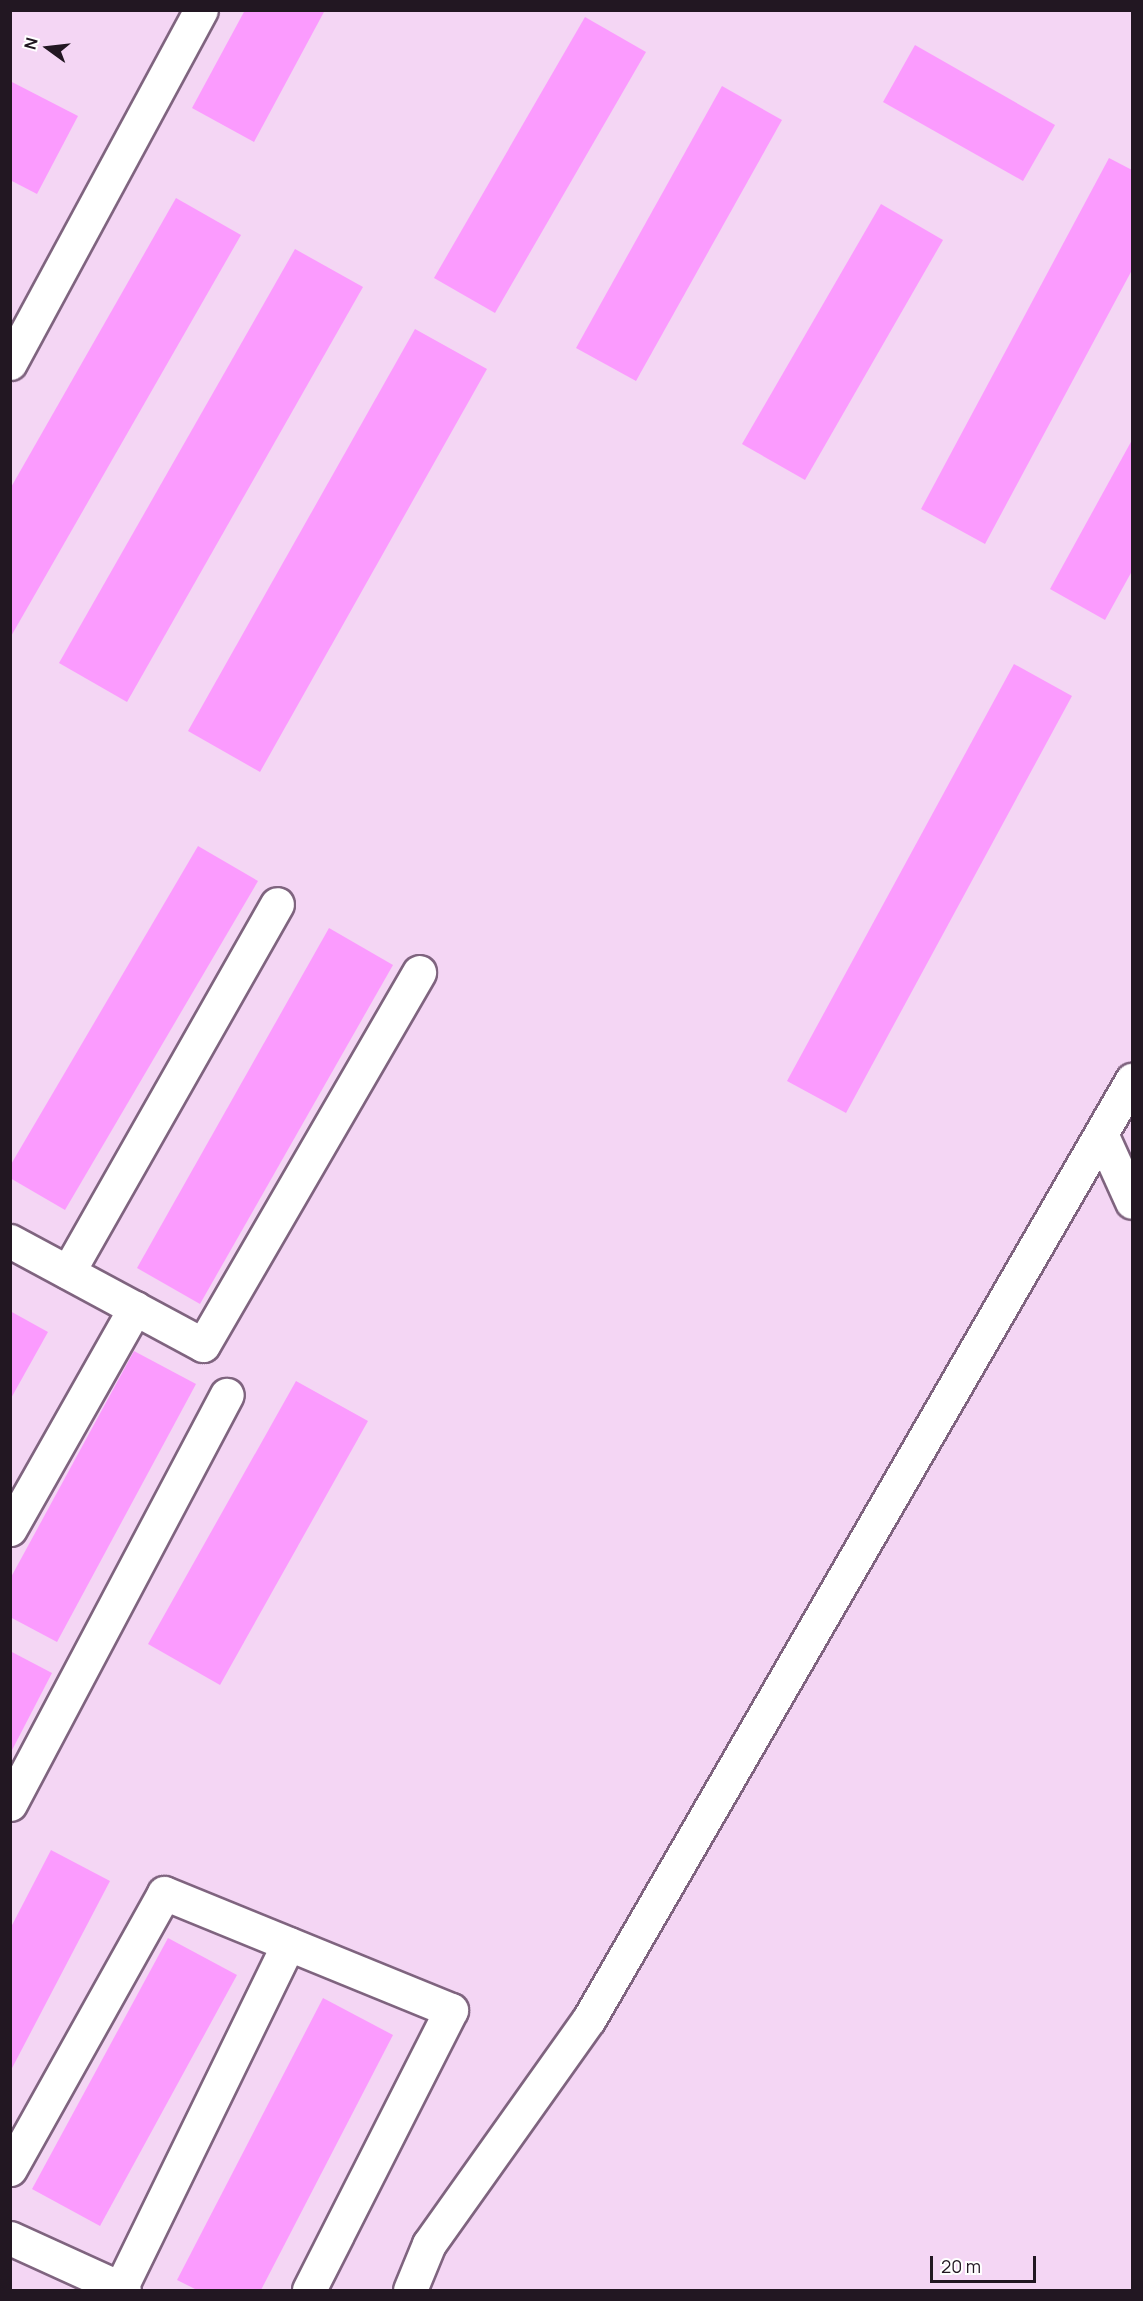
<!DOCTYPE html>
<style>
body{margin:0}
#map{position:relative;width:1143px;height:2301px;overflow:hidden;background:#f4d6f4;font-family:Manrope,sans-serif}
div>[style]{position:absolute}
.building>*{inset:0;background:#fb9bfe}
.roads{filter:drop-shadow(2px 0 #7f647f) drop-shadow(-2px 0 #7f647f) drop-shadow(0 2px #7f647f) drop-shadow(0 -2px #7f647f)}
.minor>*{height:33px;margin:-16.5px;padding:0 16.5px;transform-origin:16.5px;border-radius:16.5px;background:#fff}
span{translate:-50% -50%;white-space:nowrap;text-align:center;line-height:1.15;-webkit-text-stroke:5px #fff;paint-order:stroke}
.frame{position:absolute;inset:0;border:12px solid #221722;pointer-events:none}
.north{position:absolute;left:18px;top:18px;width:60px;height:60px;-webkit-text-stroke:4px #fff;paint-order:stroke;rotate:285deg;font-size:16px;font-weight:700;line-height:24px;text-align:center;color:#221722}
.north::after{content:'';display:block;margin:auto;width:21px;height:27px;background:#221722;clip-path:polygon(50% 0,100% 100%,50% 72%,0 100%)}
.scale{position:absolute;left:930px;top:2256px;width:106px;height:27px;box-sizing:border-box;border:3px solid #221722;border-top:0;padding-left:8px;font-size:18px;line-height:21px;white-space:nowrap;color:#221722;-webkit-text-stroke:4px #fff;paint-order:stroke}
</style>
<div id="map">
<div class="building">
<i style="clip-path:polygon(245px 10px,325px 10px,254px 142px,192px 108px)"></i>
<i style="clip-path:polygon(585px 17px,646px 52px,495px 313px,434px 278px)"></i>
<i style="clip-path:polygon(915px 45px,1055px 125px,1023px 181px,883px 102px)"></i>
<i style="clip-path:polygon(10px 81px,78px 116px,37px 194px,10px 180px)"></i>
<i style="clip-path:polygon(722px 86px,782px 120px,636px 381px,576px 348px)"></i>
<i style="clip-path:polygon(1109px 158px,1132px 170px,1132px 270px,985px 544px,921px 509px)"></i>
<i style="clip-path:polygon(176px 198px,241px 235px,10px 638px,10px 489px)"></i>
<i style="clip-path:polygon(881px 204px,943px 240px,805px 480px,742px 444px)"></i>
<i style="clip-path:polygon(295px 249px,363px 287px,127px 702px,59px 663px)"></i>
<i style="clip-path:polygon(415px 329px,487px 369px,260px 772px,188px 731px)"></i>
<i style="clip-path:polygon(1132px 440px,1132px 571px,1105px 620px,1050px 589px)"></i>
<i style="clip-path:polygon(1014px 664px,1072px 696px,846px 1113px,787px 1081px)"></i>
<i style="clip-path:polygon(198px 846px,258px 881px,65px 1210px,10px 1178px,10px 1166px)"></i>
<i style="clip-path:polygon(329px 928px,393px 965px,200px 1304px,137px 1268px)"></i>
<i style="clip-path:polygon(10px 1311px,48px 1332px,10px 1400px)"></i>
<i style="clip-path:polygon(134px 1351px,196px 1384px,57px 1642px,10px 1617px,10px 1579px)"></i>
<i style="clip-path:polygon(296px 1381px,368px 1421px,220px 1685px,148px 1644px)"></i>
<i style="clip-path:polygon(10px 1651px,52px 1673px,10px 1754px)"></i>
<i style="clip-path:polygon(51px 1850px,110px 1881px,10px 2072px,10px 1929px)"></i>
<i style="clip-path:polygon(168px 1938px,237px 1975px,100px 2226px,32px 2189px)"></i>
<i style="clip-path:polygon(323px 1998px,393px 2035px,261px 2290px,197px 2290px,177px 2280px)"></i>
</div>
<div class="roads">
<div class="minor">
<i style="left:10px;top:363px;width:401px;rotate:-61.6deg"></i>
<i style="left:1103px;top:1138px;width:70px;rotate:65.6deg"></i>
<i style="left:10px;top:1241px;width:219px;rotate:28.3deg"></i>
<i style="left:203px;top:1345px;width:431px;rotate:-59.9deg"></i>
<i style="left:68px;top:1272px;width:423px;rotate:-60.4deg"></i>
<i style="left:10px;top:1529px;width:254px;rotate:-60.5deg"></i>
<i style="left:10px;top:1804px;width:463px;rotate:-62.1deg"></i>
<i style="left:10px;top:2169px;width:316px;rotate:-60.8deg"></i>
<i style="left:164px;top:1893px;width:310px;rotate:22.2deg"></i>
<i style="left:451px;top:2010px;width:314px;rotate:116.9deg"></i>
<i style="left:10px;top:2238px;width:125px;rotate:24.5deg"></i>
<i style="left:120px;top:2289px;width:384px;rotate:-64deg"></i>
<i style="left:410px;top:2290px;width:50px;rotate:-67.6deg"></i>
<i style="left:429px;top:2244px;width:276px;rotate:-54.6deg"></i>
<i style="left:589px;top:2019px;width:1085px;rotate:-59.96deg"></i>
</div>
</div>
<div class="frame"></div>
<div class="north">N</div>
<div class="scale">20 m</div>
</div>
